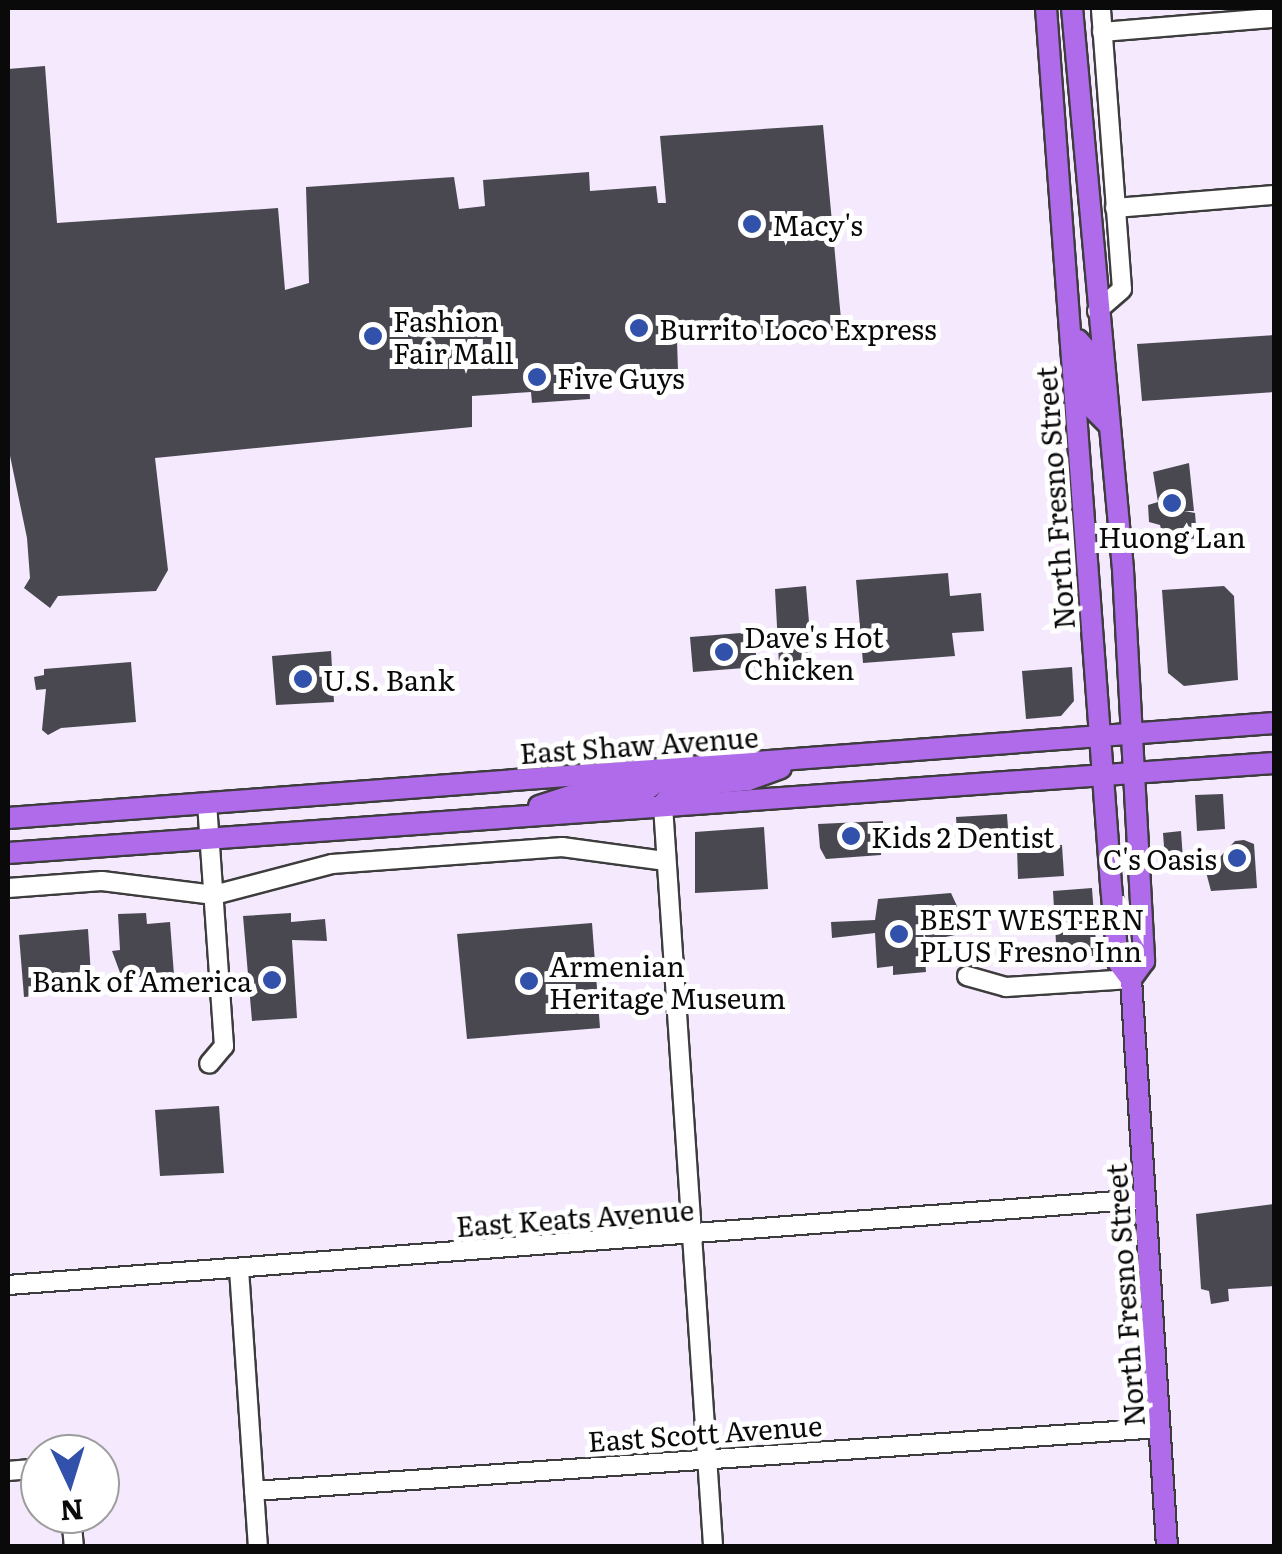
<!DOCTYPE html>
<style>
body{margin:0}
#map{position:relative;width:1282px;height:1554px;overflow:hidden;background:#f5e9fd;font-family:Literata,serif}
div>[style]{position:absolute}
.building>*{inset:0;background:#494851}
.roads{filter:drop-shadow(2px 0 #3d3d3d) drop-shadow(-2px 0 #3d3d3d) drop-shadow(0 2px #3d3d3d) drop-shadow(0 -2px #3d3d3d)}
.minor>*{height:18px;margin:-9px;padding:0 9px;transform-origin:9px;border-radius:9px;background:#fff}
.major>*{height:20px;margin:-10px;padding:0 10px;transform-origin:10px;border-radius:10px;background:#b06beb}
.dots>*{width:28px;height:28px;translate:-50% -50%;box-sizing:border-box;border:5px solid #fff;border-radius:50%}
span{translate:-50% -50%;white-space:nowrap;text-align:center;line-height:1.15;-webkit-text-stroke:10px #fff;paint-order:stroke}
.poi-label{font-size:28px;color:#0a0a0a}
.left{translate:0 -50%;text-align:left}
.right{translate:-100% -50%;text-align:right}
.street-label{font-size:28px;color:#0a0a0a}
.frame{position:absolute;inset:0;border:10px solid #0a0a0a;pointer-events:none}
.north{position:absolute;left:20px;top:1434px;width:100px;height:100px;box-sizing:border-box;background:#fff;border:2px solid #9d9d9d;border-radius:50%;rotate:176deg;font-size:28px;font-weight:700;line-height:40px;text-align:center;color:#0a0a0a}
.north::after{content:'';display:block;margin:auto;width:35px;height:45px;background:#3151ab;clip-path:polygon(50% 0,100% 100%,50% 72%,0 100%)}
</style>
<div id="map">
<div class="building">
<i style="clip-path:polygon(45px 66px,57px 223px,278px 208px,285px 290px,309px 283px,306px 187px,454px 177px,459px 209px,485px 206px,483px 180px,589px 172px,590px 191px,656px 186px,658px 203px,666px 203px,660px 136px,823px 125px,842px 330px,677px 340px,678px 371px,589px 377px,590px 399px,532px 403px,531px 392px,472px 396px,472px 427px,155px 458px,168px 570px,156px 591px,58px 596px,50px 608px,24px 588px,30px 578px,27px 538px,8px 446px,8px 69px)"></i>
<i style="clip-path:polygon(1274px 335px,1274px 392px,1142px 401px,1137px 344px)"></i>
<i style="clip-path:polygon(1189px 463px,1194px 511px,1184px 511px,1195px 513px,1197px 538px,1165px 544px,1160px 525px,1149px 522px,1148px 505px,1158px 502px,1153px 472px)"></i>
<i style="clip-path:polygon(948px 573px,950px 596px,981px 593px,984px 631px,952px 633px,955px 656px,863px 663px,856px 580px)"></i>
<i style="clip-path:polygon(806px 586px,810px 634px,817px 633px,818px 647px,807px 648px,809px 680px,780px 683px,775px 589px)"></i>
<i style="clip-path:polygon(1224px 586px,1234px 596px,1238px 680px,1184px 686px,1168px 673px,1162px 590px)"></i>
<i style="clip-path:polygon(754px 632px,757px 667px,693px 672px,690px 637px)"></i>
<i style="clip-path:polygon(331px 651px,334px 702px,276px 705px,272px 656px)"></i>
<i style="clip-path:polygon(131px 662px,136px 722px,61px 728px,48px 735px,42px 730px,46px 689px,36px 690px,34px 677px,44px 675px,44px 669px)"></i>
<i style="clip-path:polygon(1072px 667px,1074px 701px,1061px 716px,1026px 719px,1022px 671px)"></i>
<i style="clip-path:polygon(1223px 794px,1225px 829px,1197px 831px,1195px 795px)"></i>
<i style="clip-path:polygon(1007px 814px,1009px 844px,958px 847px,956px 817px)"></i>
<i style="clip-path:polygon(883px 821px,881px 855px,826px 859px,820px 848px,818px 824px)"></i>
<i style="clip-path:polygon(764px 827px,768px 889px,695px 893px,695px 832px)"></i>
<i style="clip-path:polygon(1181px 831px,1183px 859px,1165px 860px,1163px 833px)"></i>
<i style="clip-path:polygon(1244px 840px,1254px 844px,1257px 888px,1211px 891px,1206px 872px,1235px 841px)"></i>
<i style="clip-path:polygon(1062px 845px,1064px 876px,1018px 879px,1017px 848px)"></i>
<i style="clip-path:polygon(1092px 888px,1097px 957px,1057px 960px,1053px 891px)"></i>
<i style="clip-path:polygon(951px 893px,969px 932px,927px 941px,923px 930px,926px 972px,893px 975px,893px 966px,877px 968px,875px 933px,832px 938px,831px 922px,875px 920px,878px 899px)"></i>
<i style="clip-path:polygon(146px 913px,147px 924px,170px 922px,174px 975px,122px 978px,112px 951px,120px 950px,118px 914px)"></i>
<i style="clip-path:polygon(291px 913px,291px 922px,325px 919px,327px 941px,292px 940px,297px 1018px,252px 1021px,243px 916px)"></i>
<i style="clip-path:polygon(592px 923px,600px 1028px,467px 1039px,457px 934px)"></i>
<i style="clip-path:polygon(88px 929px,92px 991px,24px 997px,19px 935px)"></i>
<i style="clip-path:polygon(219px 1106px,224px 1173px,160px 1176px,155px 1110px)"></i>
<i style="clip-path:polygon(1274px 1204px,1274px 1286px,1228px 1289px,1229px 1301px,1211px 1304px,1209px 1291px,1201px 1289px,1196px 1214px)"></i>
</div>
<div class="roads">
<div class="minor">
<i style="left:1102px;top:32px;width:173px;rotate:-4.7deg"></i>
<i style="left:1115px;top:208px;width:160px;rotate:-4.7deg"></i>
<i style="left:1097px;top:311px;width:33px;rotate:-41deg"></i>
<i style="left:1122px;top:289px;width:282px;rotate:-94.3deg"></i>
<i style="left:207px;top:803px;width:244px;rotate:86deg"></i>
<i style="left:224px;top:1046px;width:23px;rotate:130deg"></i>
<i style="left:663px;top:806px;width:742px;rotate:86.13deg"></i>
<i style="left:8px;top:888px;width:94px;rotate:-4.3deg"></i>
<i style="left:102px;top:881px;width:113px;rotate:7.1deg"></i>
<i style="left:214px;top:895px;width:122px;rotate:-14.7deg"></i>
<i style="left:332px;top:864px;width:231px;rotate:-4.2deg"></i>
<i style="left:562px;top:847px;width:105px;rotate:7.7deg"></i>
<i style="left:967px;top:976px;width:41px;rotate:15.8deg"></i>
<i style="left:1006px;top:987px;width:125px;rotate:-3.7deg"></i>
<i style="left:239px;top:1269px;width:278px;rotate:86.1deg"></i>
<i style="left:8px;top:1285px;width:1140px;rotate:-4.33deg"></i>
<i style="left:8px;top:1471px;width:32px;rotate:-5deg"></i>
<i style="left:254px;top:1491px;width:907px;rotate:-3.98deg"></i>
<i style="left:71px;top:1514px;width:32px;rotate:85deg"></i>
</div>
<div class="major">
<i style="left:1046px;top:8px;width:879px;rotate:85.76deg"></i>
<i style="left:1111px;top:885px;width:77px;rotate:84.8deg"></i>
<i style="left:1118px;top:962px;width:21px;rotate:53deg"></i>
<i style="left:1131px;top:979px;width:568px;rotate:86.37deg"></i>
<i style="left:1072px;top:8px;width:564px;rotate:84.81deg"></i>
<i style="left:1123px;top:570px;width:392px;rotate:86.9deg"></i>
<i style="left:1144px;top:961px;width:22px;rotate:126deg"></i>
<i style="left:1078px;top:340px;width:11px;rotate:49deg"></i>
<i style="left:1085px;top:348px;width:60px;rotate:83.3deg"></i>
<i style="left:1092px;top:408px;width:24px;rotate:45deg"></i>
<i style="left:663px;top:804px;width:22px;rotate:-51deg"></i>
<i style="left:677px;top:787px;width:71px;rotate:-5.6deg"></i>
<i style="left:748px;top:780px;width:35px;rotate:-20deg"></i>
<i style="left:539px;top:806px;width:40px;rotate:-18deg"></i>
<i style="left:577px;top:794px;width:72px;rotate:-4.8deg"></i>
<i style="left:649px;top:788px;width:30px;rotate:-40deg"></i>
<i style="left:8px;top:818px;width:1270px;rotate:-4.29deg"></i>
<i style="left:8px;top:853px;width:1269px;rotate:-4.07deg"></i>
</div>
</div>
<div class="dots">
<i style="left:752px;top:224px;background:#3151ab"></i>
<i style="left:639px;top:328px;background:#3151ab"></i>
<i style="left:373px;top:336px;background:#3151ab"></i>
<i style="left:537px;top:377px;background:#3151ab"></i>
<i style="left:1172px;top:503px;background:#3151ab"></i>
<i style="left:724px;top:652px;background:#3151ab"></i>
<i style="left:303px;top:679px;background:#3151ab"></i>
<i style="left:851px;top:836px;background:#3151ab"></i>
<i style="left:1237px;top:858px;background:#3151ab"></i>
<i style="left:899px;top:934px;background:#3151ab"></i>
<i style="left:272px;top:980px;background:#3151ab"></i>
<i style="left:529px;top:981px;background:#3151ab"></i>
</div>
<div class="poi-label">
<span class="left" style="left:772px;top:224px">Macy's</span>
<span class="left" style="left:393px;top:336px">Fashion<br>Fair Mall</span>
<span class="left" style="left:659px;top:328px">Burrito Loco Express</span>
<span class="left" style="left:557px;top:377px">Five Guys</span>
<span style="left:1172px;top:536px">Huong Lan</span>
<span class="left" style="left:744px;top:652px">Dave's Hot<br>Chicken</span>
<span class="left" style="left:323px;top:679px">U.S. Bank</span>
<span class="left" style="left:871px;top:836px">Kids 2 Dentist</span>
<span class="right" style="left:1217px;top:858px">C's Oasis</span>
<span class="left" style="left:919px;top:934px">BEST WESTERN<br>PLUS Fresno Inn</span>
<span class="left" style="left:549px;top:981px">Armenian<br>Heritage Museum</span>
<span class="right" style="left:252px;top:980px">Bank of America</span>
</div>
<div class="street-label">
<span style="left:1054px;top:498px;rotate:-94deg">North Fresno Street</span>
<span style="left:639px;top:744px;rotate:-4deg">East Shaw Avenue</span>
<span style="left:575px;top:1217px;rotate:-4deg">East Keats Avenue</span>
<span style="left:1124px;top:1295px;rotate:-94deg">North Fresno Street</span>
<span style="left:705px;top:1432px;rotate:-4deg">East Scott Avenue</span>
</div>
<div class="frame"></div>
<div class="north">N</div>
</div>
